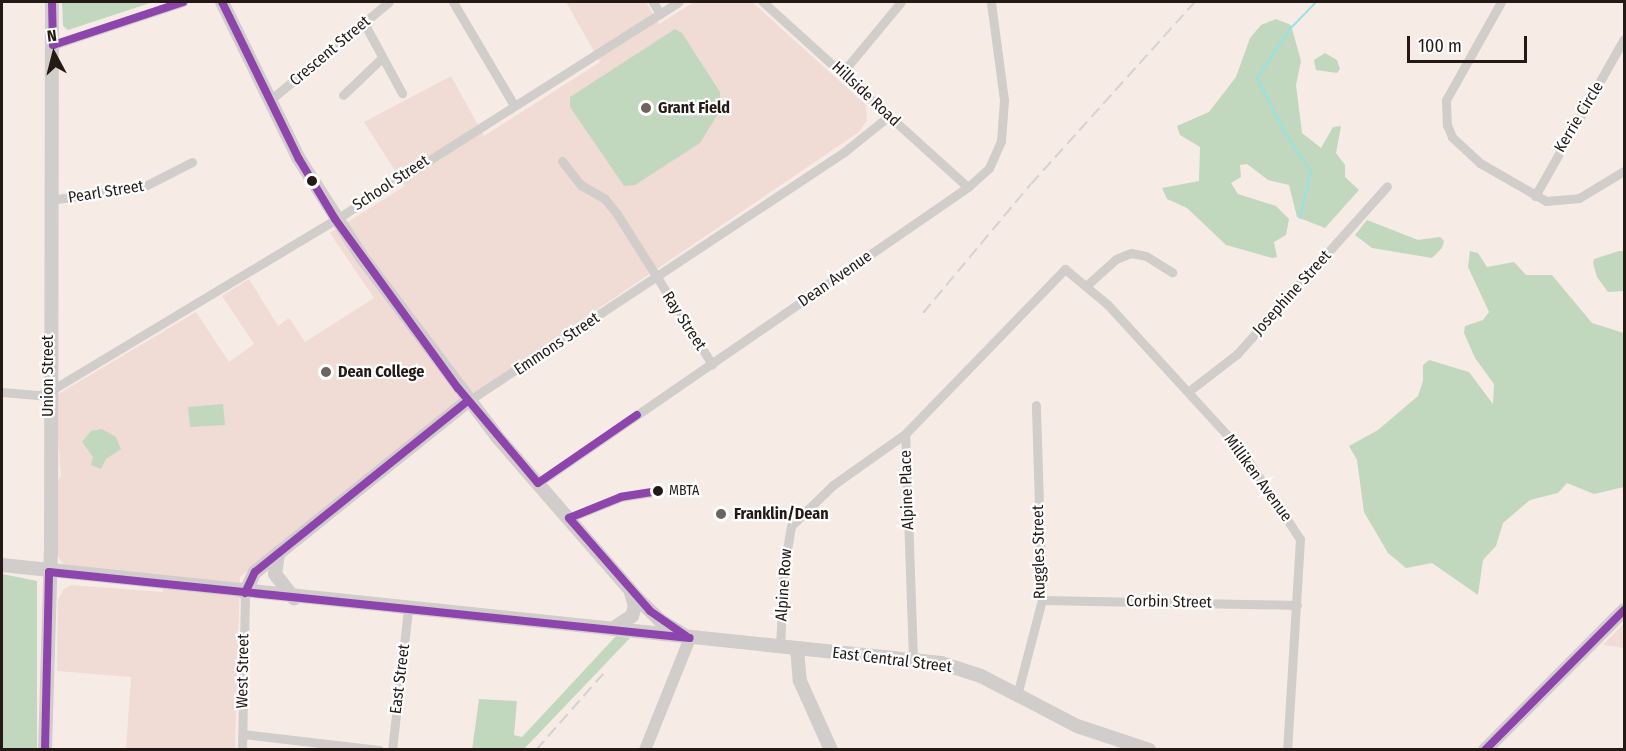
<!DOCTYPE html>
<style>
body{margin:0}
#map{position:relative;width:1626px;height:751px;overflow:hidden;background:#f7ebe6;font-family:"Fira Sans Condensed",sans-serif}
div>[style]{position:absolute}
.built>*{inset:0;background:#f0dcd5}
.green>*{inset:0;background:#c1d8be}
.stream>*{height:2px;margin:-1px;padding:0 1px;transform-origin:1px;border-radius:1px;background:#94e4e5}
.minor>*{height:9px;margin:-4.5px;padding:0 4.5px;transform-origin:4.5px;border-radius:4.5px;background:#d0cdca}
.tertiary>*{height:12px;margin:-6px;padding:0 6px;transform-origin:6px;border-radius:6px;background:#d0cdca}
.secondary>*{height:14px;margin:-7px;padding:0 7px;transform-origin:7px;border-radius:7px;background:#d0cdca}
.rail>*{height:2px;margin-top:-1px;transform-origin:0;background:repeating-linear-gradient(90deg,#d6d2d1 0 12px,transparent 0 18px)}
.bus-1>*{height:8px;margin:-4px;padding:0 4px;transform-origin:4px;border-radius:4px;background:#8e44ad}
.dots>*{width:16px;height:16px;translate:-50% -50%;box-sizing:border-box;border:3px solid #fff;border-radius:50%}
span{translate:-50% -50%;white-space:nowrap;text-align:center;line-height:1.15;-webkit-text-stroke:4.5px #fff;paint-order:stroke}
.bus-label{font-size:14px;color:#251915}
.left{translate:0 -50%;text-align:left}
.street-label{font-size:16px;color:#251915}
.poi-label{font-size:16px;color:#251915;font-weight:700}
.frame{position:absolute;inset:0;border:3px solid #251915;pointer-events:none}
.north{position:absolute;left:24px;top:24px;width:60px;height:60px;-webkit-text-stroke:4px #fff;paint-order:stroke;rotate:353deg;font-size:16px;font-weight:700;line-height:24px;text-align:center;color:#251915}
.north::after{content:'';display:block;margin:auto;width:21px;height:27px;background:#251915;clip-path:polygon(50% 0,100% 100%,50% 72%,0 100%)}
.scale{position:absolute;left:1407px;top:36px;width:120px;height:27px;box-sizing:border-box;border:3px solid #251915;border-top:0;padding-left:8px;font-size:18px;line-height:21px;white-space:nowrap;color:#251915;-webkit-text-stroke:4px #fff;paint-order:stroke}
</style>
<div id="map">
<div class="built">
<i style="clip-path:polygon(566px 2px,646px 2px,659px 24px,694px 2px,752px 2px,866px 105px,867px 120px,859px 132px,452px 408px,240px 577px,235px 749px,126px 749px,131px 677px,57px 671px,58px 600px,64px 589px,71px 585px,163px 592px,162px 577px,66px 567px,57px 556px,57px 482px,61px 476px,55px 396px,196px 312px,229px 362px,254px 344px,222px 296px,249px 279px,278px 326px,289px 318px,305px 342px,374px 298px,330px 233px,405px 186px,364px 122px,451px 76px,484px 136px,600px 62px)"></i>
<i style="clip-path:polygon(1624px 623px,1624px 648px,1603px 645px)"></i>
</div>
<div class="green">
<i style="clip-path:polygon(62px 2px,153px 2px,68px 30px,63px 26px)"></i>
<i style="clip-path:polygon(1276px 19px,1291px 25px,1301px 61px,1296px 85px,1302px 133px,1321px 148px,1333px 127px,1341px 126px,1336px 153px,1345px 165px,1345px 177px,1359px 190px,1325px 228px,1297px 217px,1289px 185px,1268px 180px,1247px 164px,1240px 165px,1241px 177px,1231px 183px,1238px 194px,1276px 206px,1289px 219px,1286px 235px,1274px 242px,1277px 257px,1272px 258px,1226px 245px,1187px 208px,1167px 199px,1162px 188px,1199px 181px,1200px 147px,1180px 135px,1177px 126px,1209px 112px,1236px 77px,1250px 38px,1261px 25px)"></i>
<i style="clip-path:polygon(675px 29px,682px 33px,720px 92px,721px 109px,700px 143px,635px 185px,624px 186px,570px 107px,570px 97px)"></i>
<i style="clip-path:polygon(1325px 53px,1337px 60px,1340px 69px,1337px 73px,1316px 70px,1314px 60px)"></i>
<i style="clip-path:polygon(1367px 220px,1418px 240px,1440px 237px,1444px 241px,1442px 248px,1432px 258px,1372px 248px,1355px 235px)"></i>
<i style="clip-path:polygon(1470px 251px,1478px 253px,1487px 267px,1514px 262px,1526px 275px,1552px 275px,1592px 323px,1624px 333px,1624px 487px,1594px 494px,1567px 483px,1558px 493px,1530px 500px,1503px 523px,1496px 546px,1483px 560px,1478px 595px,1432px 563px,1406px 568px,1388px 553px,1364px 512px,1357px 460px,1349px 446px,1378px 430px,1418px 396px,1423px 381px,1423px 365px,1429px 360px,1469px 372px,1493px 404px,1494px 384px,1475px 358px,1464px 333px,1465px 326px,1483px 320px,1489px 312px,1468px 267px)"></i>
<i style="clip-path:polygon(1619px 251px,1624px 251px,1624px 291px,1608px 292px,1597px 277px,1593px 263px,1594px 259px)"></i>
<i style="clip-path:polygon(223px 404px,225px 425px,190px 427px,188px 407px)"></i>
<i style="clip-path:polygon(102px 429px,116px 437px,121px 449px,106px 459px,101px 469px,91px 465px,93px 457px,82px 442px,91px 431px)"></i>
<i style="clip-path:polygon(2px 574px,37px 581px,37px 749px,2px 749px)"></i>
<i style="clip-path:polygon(616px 636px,630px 638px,524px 749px,472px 750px,479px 699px,517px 701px,514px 735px,522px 737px)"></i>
</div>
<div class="stream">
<i style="left:1300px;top:218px;width:47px;rotate:-76.6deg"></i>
<i style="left:1311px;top:172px;width:47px;rotate:-123.7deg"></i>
<i style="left:1285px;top:133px;width:62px;rotate:-117deg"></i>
<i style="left:1257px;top:78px;width:59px;rotate:-56deg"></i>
<i style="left:1290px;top:29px;width:37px;rotate:-46deg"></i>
</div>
<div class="minor">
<i style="left:453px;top:2px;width:120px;rotate:59.4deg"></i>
<i style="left:653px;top:2px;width:14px;rotate:60deg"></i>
<i style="left:763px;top:2px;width:276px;rotate:42.1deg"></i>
<i style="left:1501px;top:2px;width:112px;rotate:119.3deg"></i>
<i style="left:1446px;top:100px;width:25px;rotate:88deg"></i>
<i style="left:1447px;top:125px;width:13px;rotate:67deg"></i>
<i style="left:1452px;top:137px;width:38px;rotate:43deg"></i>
<i style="left:1480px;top:163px;width:76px;rotate:29.9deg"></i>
<i style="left:1546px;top:201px;width:33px;rotate:-5deg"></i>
<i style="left:1579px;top:198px;width:52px;rotate:-31deg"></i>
<i style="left:364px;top:23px;width:80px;rotate:61.5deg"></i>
<i style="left:53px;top:45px;width:137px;rotate:-18.3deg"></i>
<i style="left:842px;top:73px;width:92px;rotate:-50.3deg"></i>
<i style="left:343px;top:95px;width:54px;rotate:-43.5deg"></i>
<i style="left:270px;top:100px;width:154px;rotate:-39.5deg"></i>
<i style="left:562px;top:161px;width:31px;rotate:52deg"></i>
<i style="left:581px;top:185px;width:28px;rotate:30deg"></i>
<i style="left:605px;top:199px;width:19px;rotate:51deg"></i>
<i style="left:617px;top:214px;width:178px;rotate:57.7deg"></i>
<i style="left:1535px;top:196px;width:180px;rotate:-60.5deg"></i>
<i style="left:50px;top:200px;width:94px;rotate:-8deg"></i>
<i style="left:143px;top:187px;width:55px;rotate:-27deg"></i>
<i style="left:1086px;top:286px;width:40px;rotate:-42deg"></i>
<i style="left:1116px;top:259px;width:16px;rotate:-22deg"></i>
<i style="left:1131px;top:253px;width:15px;rotate:11deg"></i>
<i style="left:1146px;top:256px;width:31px;rotate:32deg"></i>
<i style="left:1189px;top:391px;width:61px;rotate:-37.6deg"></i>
<i style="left:1237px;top:354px;width:225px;rotate:-48.2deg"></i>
<i style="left:2px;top:392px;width:38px;rotate:5deg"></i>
<i style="left:40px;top:395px;width:17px;rotate:-25deg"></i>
<i style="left:55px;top:388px;width:340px;rotate:-31deg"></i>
<i style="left:346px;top:213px;width:394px;rotate:-32.4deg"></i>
<i style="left:468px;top:401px;width:451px;rotate:-33.5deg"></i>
<i style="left:844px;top:152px;width:58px;rotate:-38.7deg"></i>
<i style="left:538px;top:483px;width:522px;rotate:-34.54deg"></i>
<i style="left:968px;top:187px;width:28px;rotate:-42deg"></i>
<i style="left:989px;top:168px;width:30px;rotate:-66deg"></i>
<i style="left:1001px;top:141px;width:41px;rotate:-85.8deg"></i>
<i style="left:1004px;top:100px;width:99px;rotate:-97.6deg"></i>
<i style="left:569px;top:518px;width:56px;rotate:-22deg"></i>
<i style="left:621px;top:497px;width:37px;rotate:-9deg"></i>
<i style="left:1042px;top:600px;width:255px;rotate:1.1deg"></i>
<i style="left:780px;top:647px;width:79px;rotate:-87.1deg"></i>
<i style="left:784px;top:568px;width:43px;rotate:-80.5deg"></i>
<i style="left:791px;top:526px;width:59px;rotate:-44.3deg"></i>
<i style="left:833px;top:485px;width:88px;rotate:-35.3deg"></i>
<i style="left:913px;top:659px;width:225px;rotate:-92deg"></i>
<i style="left:905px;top:434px;width:230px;rotate:-45.9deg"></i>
<i style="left:1065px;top:269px;width:56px;rotate:39.9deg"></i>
<i style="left:1108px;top:305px;width:197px;rotate:47.5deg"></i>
<i style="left:1241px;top:450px;width:107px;rotate:56.5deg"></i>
<i style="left:1300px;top:539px;width:211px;rotate:93.5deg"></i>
<i style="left:1017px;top:695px;width:98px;rotate:-75.3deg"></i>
<i style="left:1042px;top:600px;width:195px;rotate:-91.8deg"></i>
<i style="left:243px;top:734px;width:137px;rotate:6.7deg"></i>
<i style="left:242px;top:750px;width:157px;rotate:-88.9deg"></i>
<i style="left:392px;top:750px;width:142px;rotate:-83.5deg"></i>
</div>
<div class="tertiary">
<i style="left:645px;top:750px;width:121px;rotate:-68.1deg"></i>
</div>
<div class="secondary">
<i style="left:222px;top:2px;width:175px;rotate:63.9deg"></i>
<i style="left:299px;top:159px;width:115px;rotate:57.4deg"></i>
<i style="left:361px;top:256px;width:229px;rotate:53deg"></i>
<i style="left:499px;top:439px;width:213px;rotate:49deg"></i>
<i style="left:639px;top:600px;width:30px;rotate:44deg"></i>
<i style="left:661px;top:621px;width:27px;rotate:31deg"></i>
<i style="left:278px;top:553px;width:21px;rotate:98deg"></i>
<i style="left:275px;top:574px;width:31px;rotate:52deg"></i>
<i style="left:2px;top:565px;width:944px;rotate:5.96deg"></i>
<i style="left:941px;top:663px;width:42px;rotate:18deg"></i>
<i style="left:981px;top:676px;width:108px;rotate:27.5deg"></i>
<i style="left:1077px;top:726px;width:76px;rotate:18.4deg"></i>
<i style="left:245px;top:593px;width:23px;rotate:-65deg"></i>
<i style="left:255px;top:572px;width:273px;rotate:-38.8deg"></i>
<i style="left:612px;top:629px;width:24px;rotate:-33deg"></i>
<i style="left:632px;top:616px;width:10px;rotate:-73deg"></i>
<i style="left:635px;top:606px;width:14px;rotate:-107deg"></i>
<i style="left:797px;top:649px;width:32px;rotate:85deg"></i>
<i style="left:800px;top:681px;width:76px;rotate:65.8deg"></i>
<i style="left:45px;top:750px;width:199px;rotate:-88.3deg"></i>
<i style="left:51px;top:551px;width:549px;rotate:-89.9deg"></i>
<i style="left:1485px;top:750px;width:197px;rotate:-45.2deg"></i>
</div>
<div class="rail">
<i style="left:923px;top:313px;width:168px;rotate:-50.1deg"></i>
<i style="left:1031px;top:184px;width:245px;rotate:-48deg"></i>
<i style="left:536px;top:750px;width:103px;rotate:-48.6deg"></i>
</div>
<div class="bus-1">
<i style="left:52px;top:2px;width:43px;rotate:88.7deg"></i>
<i style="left:53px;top:45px;width:137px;rotate:-18.3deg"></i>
<i style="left:222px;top:2px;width:175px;rotate:63.9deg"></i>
<i style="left:299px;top:159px;width:70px;rotate:59deg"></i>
<i style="left:335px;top:219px;width:209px;rotate:54deg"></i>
<i style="left:458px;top:388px;width:124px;rotate:49.9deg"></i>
<i style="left:538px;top:483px;width:120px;rotate:-34.5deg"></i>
<i style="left:658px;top:491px;width:37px;rotate:171deg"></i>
<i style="left:621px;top:497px;width:56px;rotate:158deg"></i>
<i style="left:569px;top:518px;width:123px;rotate:48.9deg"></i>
<i style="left:650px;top:611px;width:44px;rotate:34.8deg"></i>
<i style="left:245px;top:593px;width:23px;rotate:-65deg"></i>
<i style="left:255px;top:572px;width:273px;rotate:-38.8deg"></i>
<i style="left:45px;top:750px;width:178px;rotate:-88.7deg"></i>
<i style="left:49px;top:572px;width:644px;rotate:5.88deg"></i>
<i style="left:1485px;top:750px;width:197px;rotate:-45.2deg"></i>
</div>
<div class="dots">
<i style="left:646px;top:108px;background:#6e625e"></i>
<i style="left:312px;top:181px;background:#251915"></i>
<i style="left:326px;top:372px;background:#6e625e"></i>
<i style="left:658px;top:491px;background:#251915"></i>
<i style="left:721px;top:514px;background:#6e625e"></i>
</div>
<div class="bus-label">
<span class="left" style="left:669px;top:491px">MBTA</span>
</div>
<div class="street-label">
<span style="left:330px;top:51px;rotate:-40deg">Crescent Street</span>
<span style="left:866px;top:94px;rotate:43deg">Hillside Road</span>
<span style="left:1579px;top:117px;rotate:-59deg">Kerrie Circle</span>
<span style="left:391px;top:183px;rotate:-33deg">School Street</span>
<span style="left:106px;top:192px;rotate:-9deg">Pearl Street</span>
<span style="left:835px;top:279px;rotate:-35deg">Dean Avenue</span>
<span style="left:1292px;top:293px;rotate:-48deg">Josephine Street</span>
<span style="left:684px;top:321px;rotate:57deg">Ray Street</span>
<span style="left:557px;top:344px;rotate:-34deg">Emmons Street</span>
<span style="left:48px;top:376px;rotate:-90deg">Union Street</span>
<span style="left:1258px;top:478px;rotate:54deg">Milliken Avenue</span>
<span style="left:907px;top:490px;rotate:-92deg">Alpine Place</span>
<span style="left:1039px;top:552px;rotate:-91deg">Ruggles Street</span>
<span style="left:784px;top:585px;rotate:-86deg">Alpine Row</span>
<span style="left:1169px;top:602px;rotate:1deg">Corbin Street</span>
<span style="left:892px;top:660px;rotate:7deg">East Central Street</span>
<span style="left:243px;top:671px;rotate:-89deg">West Street</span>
<span style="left:400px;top:679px;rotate:-83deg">East Street</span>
</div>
<div class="poi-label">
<span class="left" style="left:658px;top:108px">Grant Field</span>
<span class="left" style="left:338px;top:372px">Dean College</span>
<span class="left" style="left:734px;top:514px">Franklin/Dean</span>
</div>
<div class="frame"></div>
<div class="north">N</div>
<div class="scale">100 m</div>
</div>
